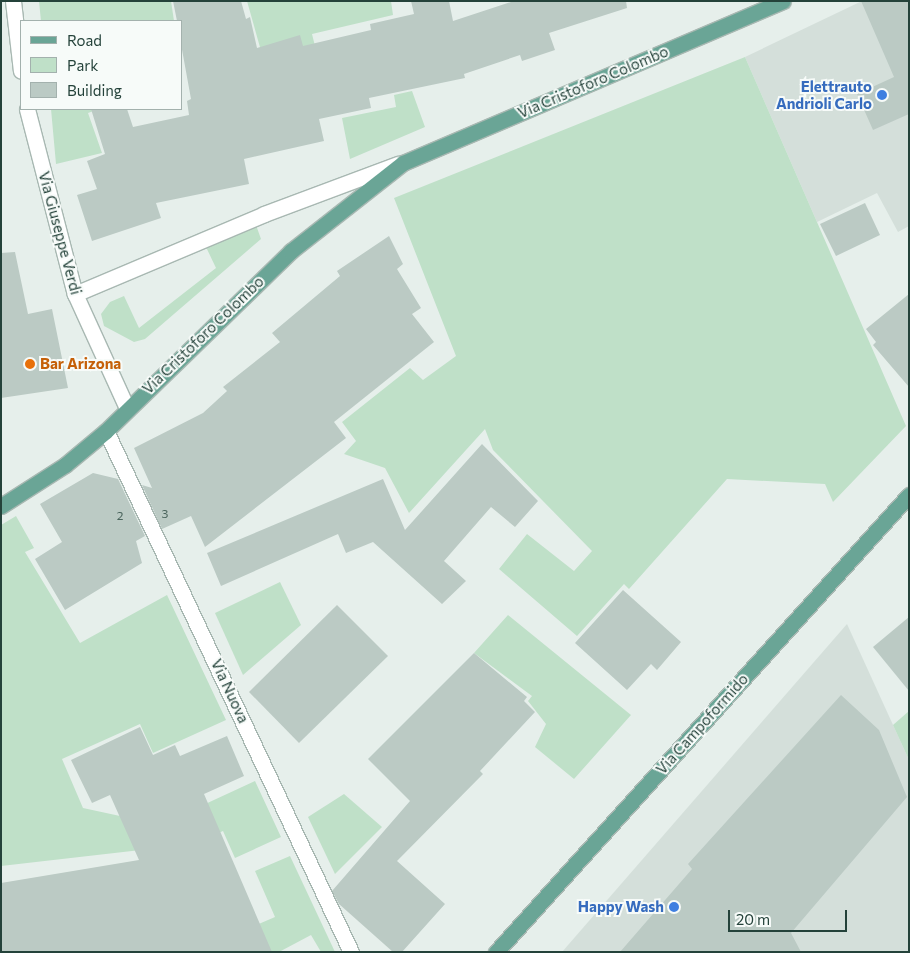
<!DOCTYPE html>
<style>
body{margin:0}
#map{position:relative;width:910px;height:953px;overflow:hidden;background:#e6efeb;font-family:Commissioner,sans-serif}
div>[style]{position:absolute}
.built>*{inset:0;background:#d4dfda}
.green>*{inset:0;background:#bfe0c8}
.building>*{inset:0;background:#bbcac4}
.roads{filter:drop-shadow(1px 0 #a8b8b2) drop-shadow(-1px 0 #a8b8b2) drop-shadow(0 1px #a8b8b2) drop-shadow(0 -1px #a8b8b2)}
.minor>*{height:15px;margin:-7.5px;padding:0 7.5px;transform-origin:7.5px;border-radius:7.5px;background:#fff}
.major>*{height:15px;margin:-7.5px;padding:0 7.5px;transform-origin:7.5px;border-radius:7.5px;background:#6aa596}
.dots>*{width:14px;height:14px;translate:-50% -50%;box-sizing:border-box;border:2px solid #f7fbf9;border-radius:50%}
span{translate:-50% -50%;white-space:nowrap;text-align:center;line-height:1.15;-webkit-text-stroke:4px #f7fbf9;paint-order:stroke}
.number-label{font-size:12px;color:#4a645c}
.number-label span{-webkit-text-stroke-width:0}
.street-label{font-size:15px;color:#24423a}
.shop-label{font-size:15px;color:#366cbe;font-weight:700}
.right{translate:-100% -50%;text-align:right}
.food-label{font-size:15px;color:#c56008;font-weight:700}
.left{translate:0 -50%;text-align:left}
.frame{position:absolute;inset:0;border:2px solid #24423a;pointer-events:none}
.legend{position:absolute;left:20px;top:20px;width:162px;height:90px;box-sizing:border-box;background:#f7fbf9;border:1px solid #a3b1ad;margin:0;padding:6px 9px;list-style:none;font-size:15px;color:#24423a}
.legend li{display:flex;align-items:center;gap:10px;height:25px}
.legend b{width:25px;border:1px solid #a3b1ad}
.scale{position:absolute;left:728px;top:910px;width:119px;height:22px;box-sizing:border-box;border:2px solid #24423a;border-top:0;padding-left:6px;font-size:15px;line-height:18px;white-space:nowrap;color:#24423a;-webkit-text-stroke:4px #f7fbf9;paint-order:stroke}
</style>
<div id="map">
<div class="built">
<i style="clip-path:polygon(862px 1px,909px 43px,909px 226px,898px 232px,877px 193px,817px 222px,745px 57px)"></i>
<i style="clip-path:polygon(847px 624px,909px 760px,909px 952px,562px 952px)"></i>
</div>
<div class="green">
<i style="clip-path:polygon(39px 1px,171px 1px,174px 21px,41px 21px)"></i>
<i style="clip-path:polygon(247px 1px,391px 1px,393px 15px,312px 34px,318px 58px,265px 65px)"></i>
<i style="clip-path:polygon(745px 57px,906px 426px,833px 502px,825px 484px,727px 479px,629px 589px,624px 584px,577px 636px,499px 569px,527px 534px,574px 571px,592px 551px,493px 450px,485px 429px,409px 513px,385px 468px,344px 454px,356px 441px,342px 422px,410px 368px,423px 380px,456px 356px,394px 198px)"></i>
<i style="clip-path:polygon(412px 91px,425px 127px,350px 159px,342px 118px,396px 107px,394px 95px)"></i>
<i style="clip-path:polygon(51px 109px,99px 109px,88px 113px,102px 153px,56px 164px)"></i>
<i style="clip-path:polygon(256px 225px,261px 239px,145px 339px,134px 342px,104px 326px,101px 314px,110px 302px,124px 296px,139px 328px,216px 268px,206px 247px)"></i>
<i style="clip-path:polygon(16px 516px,34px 548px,25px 552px,80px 643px,167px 595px,226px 720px,153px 753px,140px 724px,62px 759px,83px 808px,120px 816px,175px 818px,255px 781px,281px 837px,235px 858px,223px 831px,193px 844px,1px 866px,1px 525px)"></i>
<i style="clip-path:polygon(280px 582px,301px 625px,243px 675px,215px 613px)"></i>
<i style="clip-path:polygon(508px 615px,631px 715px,574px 779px,535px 747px,546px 724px,528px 701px,532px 696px,474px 653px)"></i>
<i style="clip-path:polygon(909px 711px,909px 760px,893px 725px)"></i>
<i style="clip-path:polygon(344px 794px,382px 827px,335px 874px,308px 817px)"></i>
<i style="clip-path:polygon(290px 856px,335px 952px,321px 952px,311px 935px,279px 952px,246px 952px,238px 933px,275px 917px,255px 871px)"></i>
</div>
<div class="building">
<i style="clip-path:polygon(173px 1px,241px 1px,246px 19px,250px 17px,257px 48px,300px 35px,303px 46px,371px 30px,370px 24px,414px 14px,411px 1px,449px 1px,453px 21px,514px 1px,626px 1px,627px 8px,549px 33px,555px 50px,522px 61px,520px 55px,464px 74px,465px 78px,369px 98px,371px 108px,319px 119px,324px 141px,244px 159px,249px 184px,156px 203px,161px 218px,92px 241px,77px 195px,97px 189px,87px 161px,105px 154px,91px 109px,127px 109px,133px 127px,189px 115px,187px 101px,191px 99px,181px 44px,181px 21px,177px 21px)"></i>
<i style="clip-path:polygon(861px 1px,909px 1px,909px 114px,873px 130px,857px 94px,894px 77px)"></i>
<i style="clip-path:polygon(865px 203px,880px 235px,836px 256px,820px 224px)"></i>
<i style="clip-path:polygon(389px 236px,403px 264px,397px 269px,421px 308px,412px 314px,434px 342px,334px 422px,346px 438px,205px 547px,191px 516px,162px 529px,142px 485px,152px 488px,134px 448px,203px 413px,227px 391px,223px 387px,280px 342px,272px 333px,340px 276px,337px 271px)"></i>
<i style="clip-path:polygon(15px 252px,28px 314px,52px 309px,68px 388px,1px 398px,1px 253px)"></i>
<i style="clip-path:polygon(909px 294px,909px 387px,873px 345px,876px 342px,866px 329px)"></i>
<i style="clip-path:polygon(482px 444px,538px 501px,515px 527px,491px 507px,444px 561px,466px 581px,442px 604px,373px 542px,346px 553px,338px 534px,221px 586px,207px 553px,383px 479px,405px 530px)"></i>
<i style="clip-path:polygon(93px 473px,118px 479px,145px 536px,136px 541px,142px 563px,65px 610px,35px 559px,62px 542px,40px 504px)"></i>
<i style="clip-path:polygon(623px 590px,681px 642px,657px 670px,651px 664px,627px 690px,575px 643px)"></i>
<i style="clip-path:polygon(337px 605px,388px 656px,299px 743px,249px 692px)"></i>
<i style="clip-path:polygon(909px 617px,909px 691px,873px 647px)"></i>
<i style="clip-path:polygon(474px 653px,527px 697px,524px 701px,535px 712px,480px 771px,483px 774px,397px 861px,445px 904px,402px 952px,393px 952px,339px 904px,332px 891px,410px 801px,368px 759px)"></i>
<i style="clip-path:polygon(841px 695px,879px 730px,907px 797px,791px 933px,801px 952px,620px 952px,692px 869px,688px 864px)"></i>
<i style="clip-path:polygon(140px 727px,153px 755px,175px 745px,180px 756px,227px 736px,244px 776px,204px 794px,272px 952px,1px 952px,1px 883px,139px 860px,110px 795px,92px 803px,71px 760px)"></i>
</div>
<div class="roads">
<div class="minor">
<i style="left:13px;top:1px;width:70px;rotate:83.5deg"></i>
<i style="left:27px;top:109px;width:191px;rotate:75.5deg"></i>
<i style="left:75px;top:294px;width:125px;rotate:65.5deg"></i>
<i style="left:75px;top:294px;width:205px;rotate:-22.9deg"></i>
<i style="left:264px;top:214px;width:143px;rotate:-20.5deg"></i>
<i style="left:106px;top:431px;width:576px;rotate:64.81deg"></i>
</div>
<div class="major">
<i style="left:1px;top:506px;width:76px;rotate:-32.6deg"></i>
<i style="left:65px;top:465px;width:53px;rotate:-39.7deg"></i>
<i style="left:106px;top:431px;width:258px;rotate:-44.2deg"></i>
<i style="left:291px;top:251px;width:142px;rotate:-38.2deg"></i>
<i style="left:403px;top:163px;width:413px;rotate:-23.1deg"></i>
<i style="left:496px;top:952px;width:616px;rotate:-47.9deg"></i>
</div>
</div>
<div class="dots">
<i style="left:882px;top:95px;background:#3f7fe0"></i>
<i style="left:30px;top:364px;background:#e8710a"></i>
<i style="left:674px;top:907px;background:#3f7fe0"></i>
</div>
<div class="number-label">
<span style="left:165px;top:514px">3</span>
<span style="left:120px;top:516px">2</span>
</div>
<div class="street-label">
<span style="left:593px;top:82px;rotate:-23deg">Via Cristoforo Colombo</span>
<span style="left:60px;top:233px;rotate:75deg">Via Giuseppe Verdi</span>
<span style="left:203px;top:335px;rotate:-44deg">Via Cristoforo Colombo</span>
<span style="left:230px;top:691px;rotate:65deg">Via Nuova</span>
<span style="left:702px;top:724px;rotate:-48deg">Via Campoformido</span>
</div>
<div class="shop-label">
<span class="right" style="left:872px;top:95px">Elettrauto<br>Andrioli Carlo</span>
<span class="right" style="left:664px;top:907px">Happy Wash</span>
</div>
<div class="food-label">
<span class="left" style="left:40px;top:364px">Bar Arizona</span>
</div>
<div class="frame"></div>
<ul class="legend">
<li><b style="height:6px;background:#6aa596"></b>Road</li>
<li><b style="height:14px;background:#bfe0c8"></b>Park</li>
<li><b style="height:14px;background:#bbcac4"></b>Building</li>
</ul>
<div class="scale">20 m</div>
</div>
